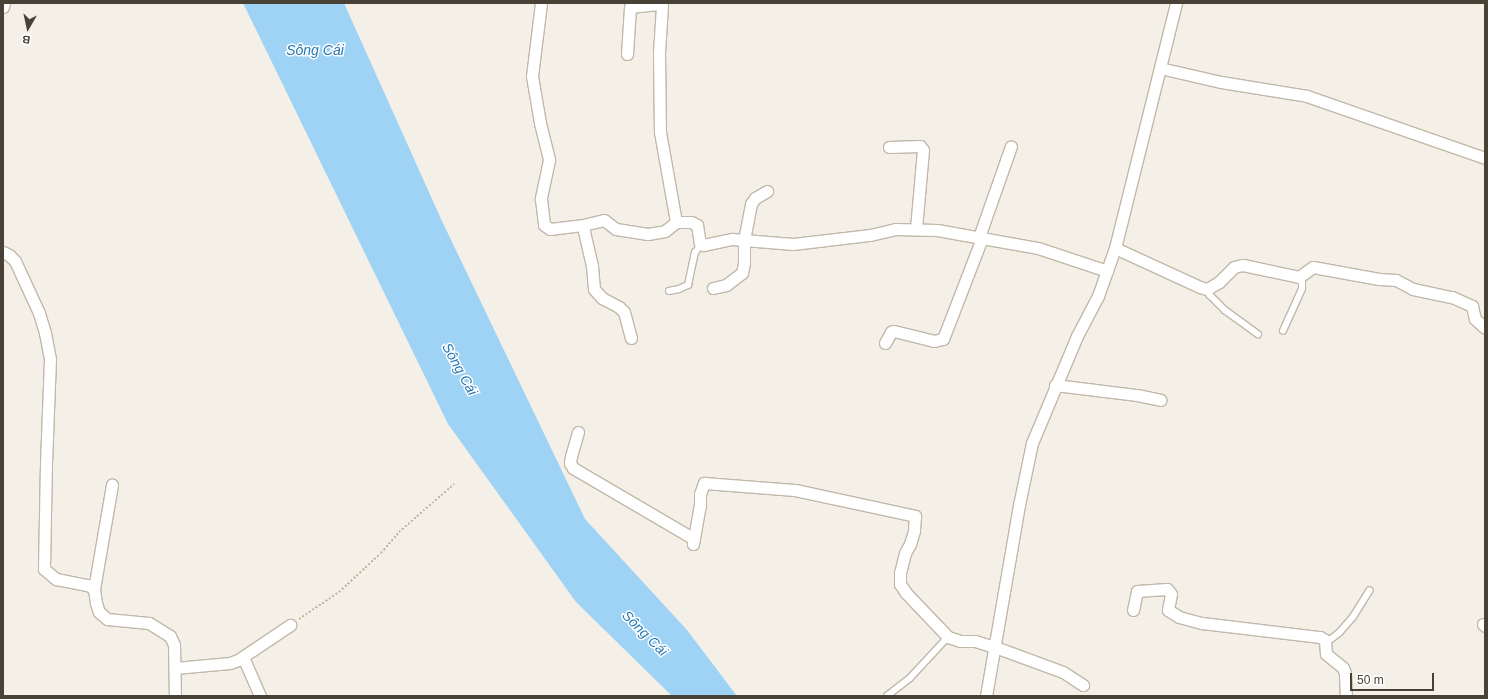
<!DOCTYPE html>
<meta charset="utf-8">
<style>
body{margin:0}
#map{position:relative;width:1488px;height:699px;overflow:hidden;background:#f5f0e7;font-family:Arial,sans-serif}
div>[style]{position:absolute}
.water>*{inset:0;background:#9fd3f5}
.path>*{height:2px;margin-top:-1px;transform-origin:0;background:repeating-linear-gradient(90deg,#c4b499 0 2px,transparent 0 4px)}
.roads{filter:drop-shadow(1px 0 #c1b8a9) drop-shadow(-1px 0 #c1b8a9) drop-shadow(0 1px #c1b8a9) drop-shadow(0 -1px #c1b8a9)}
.lane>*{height:5.5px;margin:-2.75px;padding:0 2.75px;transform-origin:2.75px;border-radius:2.75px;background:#fff}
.street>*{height:11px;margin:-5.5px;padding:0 5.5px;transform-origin:5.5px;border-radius:5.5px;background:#fff}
span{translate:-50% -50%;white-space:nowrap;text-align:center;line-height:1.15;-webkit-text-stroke:3px #fff;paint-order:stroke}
.water-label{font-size:14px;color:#2579b3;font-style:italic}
.frame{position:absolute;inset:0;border:4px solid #484135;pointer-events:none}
.north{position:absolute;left:8px;top:8px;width:40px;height:40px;-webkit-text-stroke:3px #fff;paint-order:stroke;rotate:189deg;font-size:11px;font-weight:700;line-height:16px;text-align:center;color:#484135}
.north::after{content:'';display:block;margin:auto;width:14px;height:18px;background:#484135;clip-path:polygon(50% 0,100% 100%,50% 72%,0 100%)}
.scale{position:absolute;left:1350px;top:673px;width:84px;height:18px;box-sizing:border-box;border:2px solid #484135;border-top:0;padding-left:5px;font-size:12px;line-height:14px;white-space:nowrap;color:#484135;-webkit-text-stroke:3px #fff;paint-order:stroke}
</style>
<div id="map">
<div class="water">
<i style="clip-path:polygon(243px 3px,344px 3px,441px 219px,585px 519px,687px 630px,737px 696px,672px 696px,576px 602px,448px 424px)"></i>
</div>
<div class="path">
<i style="left:299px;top:619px;width:48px;rotate:-34deg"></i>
<i style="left:339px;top:592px;width:57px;rotate:-42.9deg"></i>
<i style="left:381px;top:553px;width:28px;rotate:-49deg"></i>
<i style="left:399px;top:532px;width:73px;rotate:-41.1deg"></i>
</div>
<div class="roads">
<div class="lane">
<i style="left:1207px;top:289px;width:7px;rotate:63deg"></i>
<i style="left:1210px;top:295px;width:21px;rotate:45deg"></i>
<i style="left:1225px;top:310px;width:41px;rotate:36deg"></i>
<i style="left:669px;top:291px;width:10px;rotate:-11deg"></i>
<i style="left:679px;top:289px;width:10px;rotate:-24deg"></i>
<i style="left:688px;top:285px;width:33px;rotate:-78deg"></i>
<i style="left:695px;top:253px;width:11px;rotate:-56deg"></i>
<i style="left:1283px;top:331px;width:46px;rotate:-65.7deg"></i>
<i style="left:1302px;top:289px;width:12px;rotate:-90deg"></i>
<i style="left:1326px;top:643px;width:16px;rotate:-38deg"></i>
<i style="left:1339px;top:633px;width:21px;rotate:-49deg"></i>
<i style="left:1353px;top:617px;width:31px;rotate:-58deg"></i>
<i style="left:887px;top:696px;width:29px;rotate:-38deg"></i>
<i style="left:910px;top:678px;width:56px;rotate:-47.2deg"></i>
</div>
<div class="street">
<i style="left:541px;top:3px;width:74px;rotate:97deg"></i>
<i style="left:532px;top:76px;width:48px;rotate:80.3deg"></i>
<i style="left:540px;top:123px;width:38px;rotate:76deg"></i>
<i style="left:549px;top:160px;width:40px;rotate:102deg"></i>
<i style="left:541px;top:199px;width:26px;rotate:83deg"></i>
<i style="left:544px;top:225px;width:7px;rotate:34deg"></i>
<i style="left:550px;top:229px;width:34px;rotate:-7deg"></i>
<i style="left:3px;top:7px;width:4px;rotate:-76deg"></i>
<i style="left:627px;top:54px;width:47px;rotate:-86.3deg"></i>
<i style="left:630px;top:7px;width:28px;rotate:-6deg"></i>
<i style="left:658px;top:4px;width:4px;rotate:27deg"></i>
<i style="left:662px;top:6px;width:46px;rotate:93.7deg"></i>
<i style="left:659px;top:52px;width:80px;rotate:89.3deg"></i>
<i style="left:660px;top:132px;width:91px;rotate:79.9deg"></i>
<i style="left:1160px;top:68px;width:63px;rotate:12.9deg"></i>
<i style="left:1221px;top:82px;width:87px;rotate:9.2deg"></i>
<i style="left:1307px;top:96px;width:188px;rotate:19.2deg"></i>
<i style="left:889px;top:147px;width:31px;rotate:-2deg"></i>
<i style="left:920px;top:146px;width:5px;rotate:53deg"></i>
<i style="left:923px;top:150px;width:79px;rotate:95.1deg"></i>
<i style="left:979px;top:237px;width:96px;rotate:-70.6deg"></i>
<i style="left:1115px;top:248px;width:94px;rotate:24.6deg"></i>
<i style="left:1200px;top:287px;width:7px;rotate:16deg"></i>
<i style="left:1207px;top:289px;width:14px;rotate:-30deg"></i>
<i style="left:1219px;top:282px;width:21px;rotate:-45deg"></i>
<i style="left:1234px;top:267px;width:9px;rotate:-13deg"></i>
<i style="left:1243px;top:265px;width:57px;rotate:12.1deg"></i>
<i style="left:1299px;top:277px;width:17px;rotate:-36deg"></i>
<i style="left:1313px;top:267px;width:67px;rotate:10.3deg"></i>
<i style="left:1379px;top:279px;width:17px;rotate:3deg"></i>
<i style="left:1396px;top:280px;width:19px;rotate:28deg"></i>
<i style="left:1413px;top:289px;width:40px;rotate:12deg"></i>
<i style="left:1452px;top:297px;width:22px;rotate:24deg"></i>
<i style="left:1472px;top:306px;width:13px;rotate:77deg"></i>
<i style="left:1475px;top:319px;width:13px;rotate:42deg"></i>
<i style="left:3px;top:252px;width:7px;rotate:27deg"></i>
<i style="left:9px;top:255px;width:8px;rotate:45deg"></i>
<i style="left:15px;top:261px;width:57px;rotate:65.2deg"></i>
<i style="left:39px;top:313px;width:21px;rotate:73deg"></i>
<i style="left:45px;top:333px;width:26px;rotate:79deg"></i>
<i style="left:50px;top:359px;width:104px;rotate:92.2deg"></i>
<i style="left:46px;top:463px;width:106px;rotate:91.1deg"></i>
<i style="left:44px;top:569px;width:16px;rotate:40deg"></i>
<i style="left:56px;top:579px;width:33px;rotate:11deg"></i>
<i style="left:88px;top:585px;width:7px;rotate:34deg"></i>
<i style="left:94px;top:589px;width:14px;rotate:82deg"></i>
<i style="left:96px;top:603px;width:9px;rotate:72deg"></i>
<i style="left:99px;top:612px;width:11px;rotate:41deg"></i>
<i style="left:107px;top:619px;width:42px;rotate:5.4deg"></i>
<i style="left:149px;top:623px;width:25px;rotate:32deg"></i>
<i style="left:170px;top:636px;width:10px;rotate:66deg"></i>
<i style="left:174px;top:645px;width:51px;rotate:88.9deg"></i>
<i style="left:713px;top:288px;width:13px;rotate:-13deg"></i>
<i style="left:726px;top:285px;width:20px;rotate:-37deg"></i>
<i style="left:742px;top:273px;width:10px;rotate:-79deg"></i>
<i style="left:744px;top:263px;width:23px;rotate:-90deg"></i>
<i style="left:744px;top:240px;width:37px;rotate:-79deg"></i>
<i style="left:751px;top:204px;width:7px;rotate:-56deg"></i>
<i style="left:755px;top:198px;width:14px;rotate:-30deg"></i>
<i style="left:631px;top:338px;width:27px;rotate:-105deg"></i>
<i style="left:624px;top:312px;width:7px;rotate:-135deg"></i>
<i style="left:619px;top:307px;width:19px;rotate:-152deg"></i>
<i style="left:602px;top:298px;width:12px;rotate:-132deg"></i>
<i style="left:594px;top:289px;width:23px;rotate:-95deg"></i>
<i style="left:592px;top:266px;width:37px;rotate:-103deg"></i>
<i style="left:584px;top:230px;width:5px;rotate:-90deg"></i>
<i style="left:584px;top:225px;width:3px;rotate:-18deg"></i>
<i style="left:587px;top:224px;width:17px;rotate:-13deg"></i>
<i style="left:604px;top:220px;width:15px;rotate:37deg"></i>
<i style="left:616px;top:229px;width:32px;rotate:9deg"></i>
<i style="left:648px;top:234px;width:17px;rotate:-10deg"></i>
<i style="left:665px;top:231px;width:14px;rotate:-39deg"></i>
<i style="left:676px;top:222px;width:15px"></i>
<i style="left:691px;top:222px;width:7px;rotate:27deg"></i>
<i style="left:697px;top:225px;width:18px;rotate:81deg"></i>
<i style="left:700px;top:243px;width:4px;rotate:34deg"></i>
<i style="left:703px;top:245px;width:30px;rotate:-12deg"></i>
<i style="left:732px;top:239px;width:61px;rotate:4.7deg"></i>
<i style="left:793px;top:244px;width:78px;rotate:-6.7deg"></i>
<i style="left:870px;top:235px;width:26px;rotate:-13deg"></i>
<i style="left:895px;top:229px;width:42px;rotate:1.4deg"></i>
<i style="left:937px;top:230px;width:103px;rotate:10.1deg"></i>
<i style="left:1038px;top:248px;width:73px;rotate:18.4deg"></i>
<i style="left:885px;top:343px;width:13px;rotate:-61deg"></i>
<i style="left:891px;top:332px;width:3px;rotate:-18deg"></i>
<i style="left:894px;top:331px;width:41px;rotate:14deg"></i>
<i style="left:934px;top:341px;width:9px;rotate:-13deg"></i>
<i style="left:943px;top:339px;width:108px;rotate:-68.9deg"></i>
<i style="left:1055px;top:385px;width:83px;rotate:7deg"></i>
<i style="left:1137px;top:395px;width:24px;rotate:12deg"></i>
<i style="left:578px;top:432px;width:25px;rotate:106deg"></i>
<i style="left:571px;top:456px;width:7px;rotate:98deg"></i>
<i style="left:570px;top:463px;width:6px;rotate:59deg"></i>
<i style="left:573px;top:468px;width:140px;rotate:30.4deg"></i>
<i style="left:693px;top:544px;width:39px;rotate:-80deg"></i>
<i style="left:700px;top:506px;width:12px;rotate:-90deg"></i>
<i style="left:700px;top:494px;width:12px;rotate:-70deg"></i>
<i style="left:704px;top:483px;width:91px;rotate:4.4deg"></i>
<i style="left:795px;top:490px;width:123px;rotate:12.2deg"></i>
<i style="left:915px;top:516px;width:15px;rotate:94deg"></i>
<i style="left:914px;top:531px;width:14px;rotate:107deg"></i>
<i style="left:910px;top:544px;width:10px;rotate:119deg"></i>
<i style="left:905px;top:553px;width:21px;rotate:104deg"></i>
<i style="left:900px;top:573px;width:11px;rotate:90deg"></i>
<i style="left:900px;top:584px;width:11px;rotate:56deg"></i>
<i style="left:906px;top:593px;width:61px;rotate:46.3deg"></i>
<i style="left:948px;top:637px;width:13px;rotate:18deg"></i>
<i style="left:960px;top:641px;width:15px"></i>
<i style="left:975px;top:641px;width:21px;rotate:17deg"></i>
<i style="left:995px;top:647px;width:72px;rotate:20.2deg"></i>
<i style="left:1063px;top:672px;width:24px;rotate:33deg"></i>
<i style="left:94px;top:589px;width:106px;rotate:-80.2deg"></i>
<i style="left:1133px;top:610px;width:19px;rotate:-78deg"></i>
<i style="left:1137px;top:591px;width:30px;rotate:-4deg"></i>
<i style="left:1167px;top:589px;width:6px;rotate:51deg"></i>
<i style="left:1171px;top:594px;width:16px;rotate:101deg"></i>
<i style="left:1168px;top:610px;width:13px;rotate:32deg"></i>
<i style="left:1179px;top:617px;width:24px;rotate:15deg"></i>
<i style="left:1202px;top:623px;width:119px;rotate:6.8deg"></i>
<i style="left:1320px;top:637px;width:6px;rotate:31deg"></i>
<i style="left:1325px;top:640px;width:14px;rotate:86deg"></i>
<i style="left:1326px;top:654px;width:22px;rotate:39deg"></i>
<i style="left:1343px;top:668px;width:5px;rotate:68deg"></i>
<i style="left:1345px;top:673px;width:23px;rotate:88deg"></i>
<i style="left:1483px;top:624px;width:3px;rotate:45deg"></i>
<i style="left:243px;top:657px;width:43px;rotate:66.4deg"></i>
<i style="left:175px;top:668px;width:55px;rotate:-5.2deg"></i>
<i style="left:230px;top:663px;width:9px;rotate:-21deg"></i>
<i style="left:238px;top:660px;width:63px;rotate:-33.9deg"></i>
<i style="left:986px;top:696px;width:194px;rotate:-80.2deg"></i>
<i style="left:1019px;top:505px;width:63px;rotate:-78.2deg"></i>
<i style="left:1032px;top:443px;width:116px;rotate:-67.2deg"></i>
<i style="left:1077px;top:336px;width:45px;rotate:-62.3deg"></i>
<i style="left:1098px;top:296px;width:51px;rotate:-70.5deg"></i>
<i style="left:1115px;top:248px;width:252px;rotate:-76deg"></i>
</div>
</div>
<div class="water-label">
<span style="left:315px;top:50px">Sông Cái</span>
<span style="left:460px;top:369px;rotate:61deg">Sông Cái</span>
<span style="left:645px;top:633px;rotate:45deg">Sông Cái</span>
</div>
<div class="frame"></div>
<div class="north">B</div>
<div class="scale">50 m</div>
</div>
